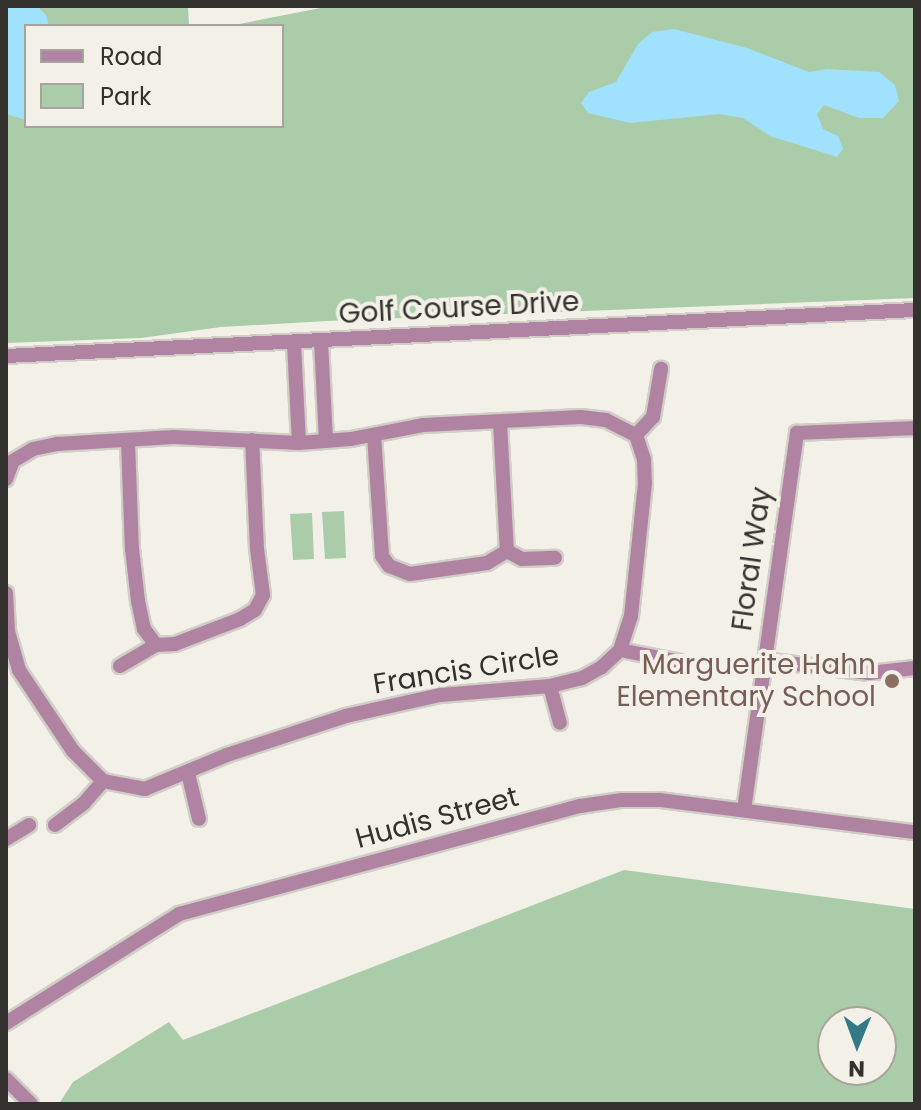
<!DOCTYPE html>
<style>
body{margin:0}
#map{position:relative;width:921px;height:1110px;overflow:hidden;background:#f3f0e7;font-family:Poppins,sans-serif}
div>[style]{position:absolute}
.green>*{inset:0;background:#aacca9}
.water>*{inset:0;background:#a0e2fd}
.roads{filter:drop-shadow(2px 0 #d0cec6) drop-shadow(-2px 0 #d0cec6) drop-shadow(0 2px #d0cec6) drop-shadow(0 -2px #d0cec6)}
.minor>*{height:14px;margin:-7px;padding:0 7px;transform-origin:7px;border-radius:7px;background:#b083a2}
.dots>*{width:22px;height:22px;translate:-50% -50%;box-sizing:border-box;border:4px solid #f3f0e7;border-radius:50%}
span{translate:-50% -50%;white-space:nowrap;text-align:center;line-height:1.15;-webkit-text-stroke:8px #f3f0e7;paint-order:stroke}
.street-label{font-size:28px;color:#32312d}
.education-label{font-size:28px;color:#785e54}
.right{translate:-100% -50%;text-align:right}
.frame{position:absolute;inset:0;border:8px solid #32312d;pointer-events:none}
.legend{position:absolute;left:24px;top:24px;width:260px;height:104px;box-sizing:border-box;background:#f3f0e7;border:2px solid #a6a49d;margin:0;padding:10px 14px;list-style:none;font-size:24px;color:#32312d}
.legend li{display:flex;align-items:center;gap:16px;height:40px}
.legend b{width:40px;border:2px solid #a6a49d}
.north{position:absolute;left:817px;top:1006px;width:80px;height:80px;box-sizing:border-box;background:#f3f0e7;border:2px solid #a6a49d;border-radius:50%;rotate:181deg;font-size:22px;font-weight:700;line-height:32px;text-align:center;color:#32312d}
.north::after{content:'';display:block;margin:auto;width:28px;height:36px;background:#347987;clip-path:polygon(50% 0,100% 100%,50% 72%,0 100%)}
</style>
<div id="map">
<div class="green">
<i style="clip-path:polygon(6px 6px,188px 6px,189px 26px,26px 26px,26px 126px,282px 126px,282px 26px,229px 26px,331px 6px,915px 6px,915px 298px,327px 321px,221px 327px,141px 338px,6px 343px)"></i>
<i style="clip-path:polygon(344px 511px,346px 558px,325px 559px,322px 512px)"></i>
<i style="clip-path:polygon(312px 513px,314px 559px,293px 560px,290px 514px)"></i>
<i style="clip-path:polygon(evenodd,624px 870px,915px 909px,915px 1104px,59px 1104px,73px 1082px,169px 1022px,183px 1040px,624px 870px,833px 1022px,881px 1022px,881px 1070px,833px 1070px,833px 1022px)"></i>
</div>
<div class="water">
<i style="clip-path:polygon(6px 6px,37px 6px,46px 15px,49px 26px,26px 26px,26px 120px,6px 114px)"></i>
<i style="clip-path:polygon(674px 29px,747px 48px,809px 72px,827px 69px,879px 72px,895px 85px,899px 101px,883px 118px,859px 118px,824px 105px,817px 114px,823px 129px,838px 136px,843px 149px,837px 157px,770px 136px,743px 118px,719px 114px,630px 123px,588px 113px,581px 103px,589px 92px,616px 82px,638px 44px,652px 32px)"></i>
</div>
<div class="roads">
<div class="minor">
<i style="left:321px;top:342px;width:99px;rotate:87.1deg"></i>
<i style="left:294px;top:344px;width:99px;rotate:87.1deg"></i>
<i style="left:6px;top:356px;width:910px;rotate:-2.9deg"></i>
<i style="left:500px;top:423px;width:128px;rotate:86.9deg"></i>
<i style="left:374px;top:435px;width:121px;rotate:86.2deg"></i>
<i style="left:382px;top:556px;width:12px;rotate:55deg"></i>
<i style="left:389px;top:566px;width:22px;rotate:21deg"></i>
<i style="left:410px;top:574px;width:78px;rotate:-8.1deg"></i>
<i style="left:487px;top:563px;width:23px;rotate:-31deg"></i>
<i style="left:636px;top:435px;width:25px;rotate:-47deg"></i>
<i style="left:653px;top:417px;width:49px;rotate:-80.5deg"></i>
<i style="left:128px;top:442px;width:107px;rotate:87.9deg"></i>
<i style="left:132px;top:549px;width:52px;rotate:83.4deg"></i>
<i style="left:138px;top:601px;width:29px;rotate:78deg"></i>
<i style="left:144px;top:629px;width:20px;rotate:53deg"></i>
<i style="left:156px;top:645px;width:19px;rotate:-3deg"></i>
<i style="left:175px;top:644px;width:70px;rotate:-21deg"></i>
<i style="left:240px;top:619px;width:17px;rotate:-31deg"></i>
<i style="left:255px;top:610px;width:17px;rotate:-62deg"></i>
<i style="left:263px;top:595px;width:46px;rotate:-97.4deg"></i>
<i style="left:257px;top:549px;width:109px;rotate:-92.6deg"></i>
<i style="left:6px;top:479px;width:19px;rotate:-69deg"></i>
<i style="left:13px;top:461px;width:23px;rotate:-31deg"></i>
<i style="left:33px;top:449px;width:25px;rotate:-12deg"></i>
<i style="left:57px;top:444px;width:117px;rotate:-3.4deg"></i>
<i style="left:174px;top:437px;width:125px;rotate:2.7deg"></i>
<i style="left:299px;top:443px;width:52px;rotate:-4.4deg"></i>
<i style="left:351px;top:439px;width:73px;rotate:-11deg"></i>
<i style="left:423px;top:425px;width:158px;rotate:-2.9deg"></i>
<i style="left:581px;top:417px;width:25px;rotate:7deg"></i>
<i style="left:606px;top:420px;width:34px;rotate:27deg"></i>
<i style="left:636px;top:435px;width:25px;rotate:72deg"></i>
<i style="left:644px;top:459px;width:24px;rotate:88deg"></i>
<i style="left:645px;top:483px;width:134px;rotate:96deg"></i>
<i style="left:631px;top:616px;width:36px;rotate:108deg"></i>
<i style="left:620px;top:650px;width:25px;rotate:137deg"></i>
<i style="left:602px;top:667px;width:23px;rotate:151deg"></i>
<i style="left:582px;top:678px;width:33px;rotate:166deg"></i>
<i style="left:550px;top:686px;width:110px;rotate:175.3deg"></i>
<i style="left:440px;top:695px;width:96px;rotate:167.4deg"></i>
<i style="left:346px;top:716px;width:125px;rotate:161.9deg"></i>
<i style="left:227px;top:755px;width:89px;rotate:157.5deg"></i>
<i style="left:145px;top:789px;width:43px;rotate:-169.2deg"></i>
<i style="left:103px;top:781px;width:42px;rotate:-135deg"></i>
<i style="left:73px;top:751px;width:97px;rotate:-123.7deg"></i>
<i style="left:19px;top:670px;width:41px;rotate:-105.8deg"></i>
<i style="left:8px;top:631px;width:38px;rotate:-93deg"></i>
<i style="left:507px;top:551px;width:17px;rotate:28deg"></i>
<i style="left:522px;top:559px;width:33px;rotate:-2deg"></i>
<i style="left:620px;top:650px;width:61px;rotate:11.3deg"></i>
<i style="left:764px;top:660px;width:106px;rotate:7.1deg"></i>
<i style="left:869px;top:673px;width:46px;rotate:-6.2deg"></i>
<i style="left:120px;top:666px;width:42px;rotate:-30.3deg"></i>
<i style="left:550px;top:686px;width:38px;rotate:75deg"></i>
<i style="left:188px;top:773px;width:47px;rotate:76.6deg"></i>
<i style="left:744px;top:810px;width:381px;rotate:-82deg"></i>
<i style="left:797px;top:433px;width:118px;rotate:-2.4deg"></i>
<i style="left:55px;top:825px;width:36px;rotate:-37deg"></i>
<i style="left:84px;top:803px;width:29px;rotate:-49deg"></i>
<i style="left:6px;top:839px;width:27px;rotate:-31deg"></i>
<i style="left:6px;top:1023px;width:204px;rotate:-32.2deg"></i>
<i style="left:179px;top:914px;width:415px;rotate:-15.1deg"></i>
<i style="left:580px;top:806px;width:41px;rotate:-8.3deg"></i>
<i style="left:621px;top:800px;width:39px"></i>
<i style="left:660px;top:800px;width:257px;rotate:7.2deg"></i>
<i style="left:6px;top:1079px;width:35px;rotate:45deg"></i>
</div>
</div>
<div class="dots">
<i style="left:892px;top:681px;background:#8d6e63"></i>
</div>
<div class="street-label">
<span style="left:459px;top:308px;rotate:-3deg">Golf Course Drive</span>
<span style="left:752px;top:559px;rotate:-82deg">Floral Way</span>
<span style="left:466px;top:670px;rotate:-9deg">Francis Circle</span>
<span style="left:437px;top:818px;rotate:-15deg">Hudis Street</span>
</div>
<div class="education-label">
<span class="right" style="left:876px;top:681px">Marguerite Hahn<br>Elementary School</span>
</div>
<div class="frame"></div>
<ul class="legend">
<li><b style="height:10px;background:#b083a2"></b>Road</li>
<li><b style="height:22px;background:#aacca9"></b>Park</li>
</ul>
<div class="north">N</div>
</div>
